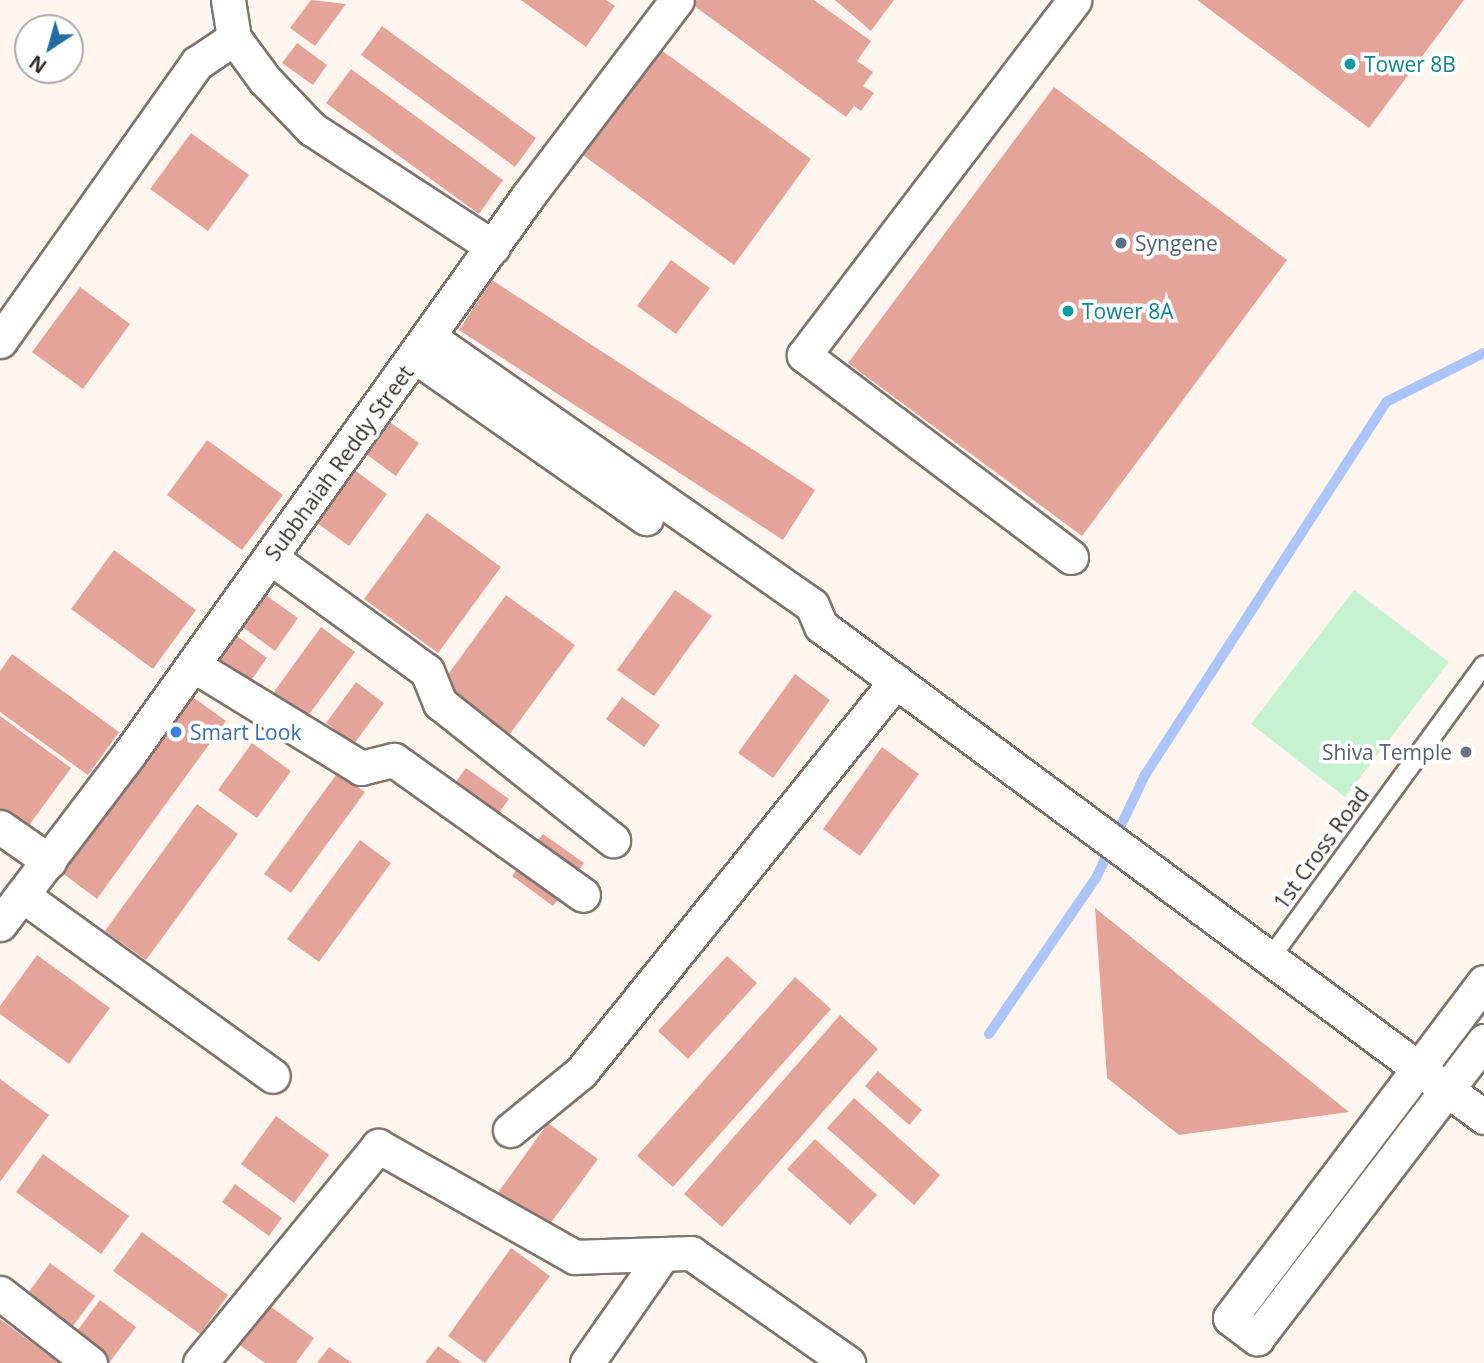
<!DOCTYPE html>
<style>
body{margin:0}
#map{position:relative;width:1484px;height:1363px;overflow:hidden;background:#fef5ee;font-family:"Open Sans",sans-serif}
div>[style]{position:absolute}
.green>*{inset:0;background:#c6f2d2}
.stream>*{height:10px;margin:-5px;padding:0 5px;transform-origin:5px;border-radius:5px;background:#acc6fb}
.building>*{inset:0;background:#e5a499}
.roads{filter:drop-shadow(2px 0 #7d756e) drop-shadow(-2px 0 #7d756e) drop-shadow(0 2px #7d756e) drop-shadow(0 -2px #7d756e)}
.service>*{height:18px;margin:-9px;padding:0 9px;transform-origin:9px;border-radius:9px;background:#fff}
.minor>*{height:33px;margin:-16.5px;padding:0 16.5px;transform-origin:16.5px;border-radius:16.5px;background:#fff}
.dots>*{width:19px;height:19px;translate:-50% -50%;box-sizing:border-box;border:4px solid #fff;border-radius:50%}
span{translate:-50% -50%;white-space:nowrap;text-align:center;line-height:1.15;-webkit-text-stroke:7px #fff;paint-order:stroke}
.culture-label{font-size:21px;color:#0d838f}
.left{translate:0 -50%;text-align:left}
.service-label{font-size:21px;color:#4e5e75}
.street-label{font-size:21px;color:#312d2a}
.shop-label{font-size:21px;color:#366cbe}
.worship-label{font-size:21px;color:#5b616d}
.right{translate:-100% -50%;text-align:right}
.north{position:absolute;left:14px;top:14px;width:70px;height:70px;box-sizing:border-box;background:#fff;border:2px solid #adabaa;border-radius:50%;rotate:216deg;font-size:19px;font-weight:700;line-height:28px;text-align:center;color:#312d2a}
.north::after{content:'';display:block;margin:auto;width:24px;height:32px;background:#226ea1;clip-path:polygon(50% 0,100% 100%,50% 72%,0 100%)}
</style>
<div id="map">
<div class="green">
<i style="clip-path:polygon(1354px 590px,1449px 662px,1345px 797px,1251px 724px)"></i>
</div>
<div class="stream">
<i style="left:989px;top:1034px;width:189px;rotate:-55.6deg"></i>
<i style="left:1096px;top:878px;width:114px;rotate:-64.6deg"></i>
<i style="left:1145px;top:775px;width:444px;rotate:-57.1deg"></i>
<i style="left:1386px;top:402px;width:110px;rotate:-26.6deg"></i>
</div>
<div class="building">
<i style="clip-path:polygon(311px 0,346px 4px,315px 46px,290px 28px)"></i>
<i style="clip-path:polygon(521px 0,606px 0,615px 6px,586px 47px)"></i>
<i style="clip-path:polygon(697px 0,814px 0,871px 41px,857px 61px,873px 72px,863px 86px,874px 93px,861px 111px,854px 106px,846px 117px,693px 5px)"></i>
<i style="clip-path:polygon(835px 0,894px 0,871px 31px)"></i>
<i style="clip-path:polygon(1197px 0,1464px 0,1369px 128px)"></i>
<i style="clip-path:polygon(382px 26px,536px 138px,515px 167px,361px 55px)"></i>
<i style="clip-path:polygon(297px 43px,327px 65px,313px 85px,282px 63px)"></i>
<i style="clip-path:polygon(657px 47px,811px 159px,734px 265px,580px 153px)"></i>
<i style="clip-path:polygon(351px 69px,503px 180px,479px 214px,326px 103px)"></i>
<i style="clip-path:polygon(1054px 87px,1287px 260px,1082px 536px,848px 363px)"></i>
<i style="clip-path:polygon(191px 133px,249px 175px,208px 231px,150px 189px)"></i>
<i style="clip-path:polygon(671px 260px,710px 288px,676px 334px,637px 306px)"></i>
<i style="clip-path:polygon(492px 280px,815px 490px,783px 540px,459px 330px)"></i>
<i style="clip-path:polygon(80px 287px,130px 324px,83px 389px,32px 352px)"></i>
<i style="clip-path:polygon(390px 422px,419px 443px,396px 476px,366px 454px)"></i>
<i style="clip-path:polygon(207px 440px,283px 495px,242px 550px,167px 495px)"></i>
<i style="clip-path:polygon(345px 463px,387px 494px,349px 546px,307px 516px)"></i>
<i style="clip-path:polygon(427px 513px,501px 567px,438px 653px,364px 599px)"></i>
<i style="clip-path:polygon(114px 550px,196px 610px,153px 669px,71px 609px)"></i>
<i style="clip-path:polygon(253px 586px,298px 618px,275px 651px,230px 618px)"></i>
<i style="clip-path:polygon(675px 590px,712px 616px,654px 696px,617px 670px)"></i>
<i style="clip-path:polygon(506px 595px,575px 645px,507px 738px,438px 688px)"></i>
<i style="clip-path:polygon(321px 627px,355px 652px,305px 720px,271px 696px)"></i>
<i style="clip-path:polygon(230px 631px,267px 658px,247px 686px,210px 659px)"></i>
<i style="clip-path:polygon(12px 654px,119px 732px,88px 775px,0 712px,0 671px)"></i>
<i style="clip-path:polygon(795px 674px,830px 700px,773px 778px,738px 753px)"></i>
<i style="clip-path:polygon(356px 682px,384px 703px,354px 744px,326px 723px)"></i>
<i style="clip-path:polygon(190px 695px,226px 721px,97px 899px,61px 872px)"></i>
<i style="clip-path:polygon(622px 697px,660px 725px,644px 747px,606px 719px)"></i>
<i style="clip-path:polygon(0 716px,71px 768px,24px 832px,0 815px)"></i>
<i style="clip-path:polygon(252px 743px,291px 771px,257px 818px,218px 790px)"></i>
<i style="clip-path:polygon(882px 747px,919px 774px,860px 856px,823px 829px)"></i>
<i style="clip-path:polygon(466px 768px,509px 799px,484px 833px,441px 802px)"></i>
<i style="clip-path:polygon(338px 772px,365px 792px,291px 893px,264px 874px)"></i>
<i style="clip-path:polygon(197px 804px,238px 834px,146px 960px,105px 931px)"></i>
<i style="clip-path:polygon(543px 834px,584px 863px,553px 906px,512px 876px)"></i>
<i style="clip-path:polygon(360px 840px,391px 863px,319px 962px,287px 939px)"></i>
<i style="clip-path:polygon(1095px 908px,1349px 1112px,1179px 1135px,1107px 1078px)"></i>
<i style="clip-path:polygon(37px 955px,110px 1008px,69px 1064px,0 1014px,0 1006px)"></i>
<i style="clip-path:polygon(727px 956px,757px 983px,688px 1059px,658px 1031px)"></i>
<i style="clip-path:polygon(795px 977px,831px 1009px,673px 1187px,637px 1156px)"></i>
<i style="clip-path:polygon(840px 1015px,878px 1049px,722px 1227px,684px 1194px)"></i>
<i style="clip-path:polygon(878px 1071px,922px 1110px,909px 1125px,865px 1086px)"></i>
<i style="clip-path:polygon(0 1079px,49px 1115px,0 1182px)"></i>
<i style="clip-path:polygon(854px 1098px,940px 1175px,914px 1205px,827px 1128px)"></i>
<i style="clip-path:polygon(276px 1116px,329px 1155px,294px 1203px,241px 1164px)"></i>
<i style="clip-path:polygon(548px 1123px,598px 1159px,544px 1232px,495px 1197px)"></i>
<i style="clip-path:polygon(815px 1139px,877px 1195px,850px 1225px,787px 1169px)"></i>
<i style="clip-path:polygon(43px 1154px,129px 1216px,101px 1254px,16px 1192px)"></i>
<i style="clip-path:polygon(235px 1184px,282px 1218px,269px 1236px,222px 1202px)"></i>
<i style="clip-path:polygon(142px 1232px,228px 1295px,200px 1334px,113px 1271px)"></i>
<i style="clip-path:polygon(511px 1248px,550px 1276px,485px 1363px,448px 1336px)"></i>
<i style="clip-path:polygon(50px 1263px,95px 1296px,68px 1333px,23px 1300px)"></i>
<i style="clip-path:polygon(100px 1300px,136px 1327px,109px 1363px,71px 1339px)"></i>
<i style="clip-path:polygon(263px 1301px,314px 1338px,296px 1363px,265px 1363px,234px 1341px)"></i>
<i style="clip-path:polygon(0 1319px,59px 1363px,0 1363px)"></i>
<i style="clip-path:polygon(438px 1346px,462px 1363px,425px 1363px)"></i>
<i style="clip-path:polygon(329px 1347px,352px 1363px,317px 1363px)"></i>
</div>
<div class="roads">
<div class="service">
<i style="left:1271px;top:957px;width:361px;rotate:-53.9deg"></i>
</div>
<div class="minor">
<i style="left:228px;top:0;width:38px;rotate:81deg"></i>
<i style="left:234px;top:38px;width:52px;rotate:53.6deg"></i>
<i style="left:265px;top:80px;width:68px;rotate:46.2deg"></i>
<i style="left:312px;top:129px;width:216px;rotate:33.1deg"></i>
<i style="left:429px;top:337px;width:467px;rotate:35deg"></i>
<i style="left:812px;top:605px;width:23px;rotate:67deg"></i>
<i style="left:821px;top:626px;width:825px;rotate:36.52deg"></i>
<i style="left:0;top:341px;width:341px;rotate:-54.7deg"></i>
<i style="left:197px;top:63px;width:45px;rotate:-34deg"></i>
<i style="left:416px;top:357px;width:281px;rotate:35deg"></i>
<i style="left:270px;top:557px;width:194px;rotate:36deg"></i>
<i style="left:427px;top:671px;width:35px;rotate:68deg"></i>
<i style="left:440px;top:703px;width:221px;rotate:38.4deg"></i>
<i style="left:1071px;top:557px;width:335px;rotate:-142.9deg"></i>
<i style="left:804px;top:355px;width:446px;rotate:-52.7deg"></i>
<i style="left:193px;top:665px;width:197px;rotate:31.5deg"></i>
<i style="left:361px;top:768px;width:34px;rotate:-14deg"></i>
<i style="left:394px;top:760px;width:232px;rotate:35.5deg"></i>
<i style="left:0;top:827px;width:60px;rotate:34.8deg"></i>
<i style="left:22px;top:895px;width:309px;rotate:35.8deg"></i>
<i style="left:0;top:924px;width:213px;rotate:-52.8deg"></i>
<i style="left:129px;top:754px;width:686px;rotate:-54.43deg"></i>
<i style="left:528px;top:196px;width:246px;rotate:-52.8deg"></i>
<i style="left:1484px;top:982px;width:421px;rotate:127.1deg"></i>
<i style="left:1230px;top:1318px;width:34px;rotate:37deg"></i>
<i style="left:1257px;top:1338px;width:374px;rotate:-52.6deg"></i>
<i style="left:510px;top:1130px;width:92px;rotate:-39.2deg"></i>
<i style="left:581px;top:1072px;width:502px;rotate:-51.14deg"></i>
<i style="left:0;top:1293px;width:114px;rotate:37.9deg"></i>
<i style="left:200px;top:1363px;width:281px;rotate:-50.6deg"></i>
<i style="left:378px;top:1146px;width:226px;rotate:29.4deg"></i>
<i style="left:575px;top:1257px;width:116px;rotate:-2deg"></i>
<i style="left:691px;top:1253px;width:192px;rotate:35deg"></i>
<i style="left:587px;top:1363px;width:133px;rotate:-55.1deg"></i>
</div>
</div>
<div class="dots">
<i style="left:1350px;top:64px;background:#0f9aa8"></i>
<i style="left:1121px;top:243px;background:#5c6f8a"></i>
<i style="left:1068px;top:311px;background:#0f9aa8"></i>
<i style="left:176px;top:732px;background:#3f7fe0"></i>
<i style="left:1466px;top:752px;background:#6b7280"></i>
</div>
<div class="culture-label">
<span class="left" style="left:1364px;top:64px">Tower 8B</span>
<span class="left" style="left:1082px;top:311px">Tower 8A</span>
</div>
<div class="service-label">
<span class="left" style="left:1135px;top:243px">Syngene</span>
</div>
<div class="street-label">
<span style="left:339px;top:463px;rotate:-54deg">Subbhaiah Reddy Street</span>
<span style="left:1321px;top:848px;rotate:-54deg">1st Cross Road</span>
</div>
<div class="shop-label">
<span class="left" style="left:190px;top:732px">Smart Look</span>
</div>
<div class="worship-label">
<span class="right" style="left:1452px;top:752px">Shiva Temple</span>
</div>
<div class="north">N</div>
</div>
